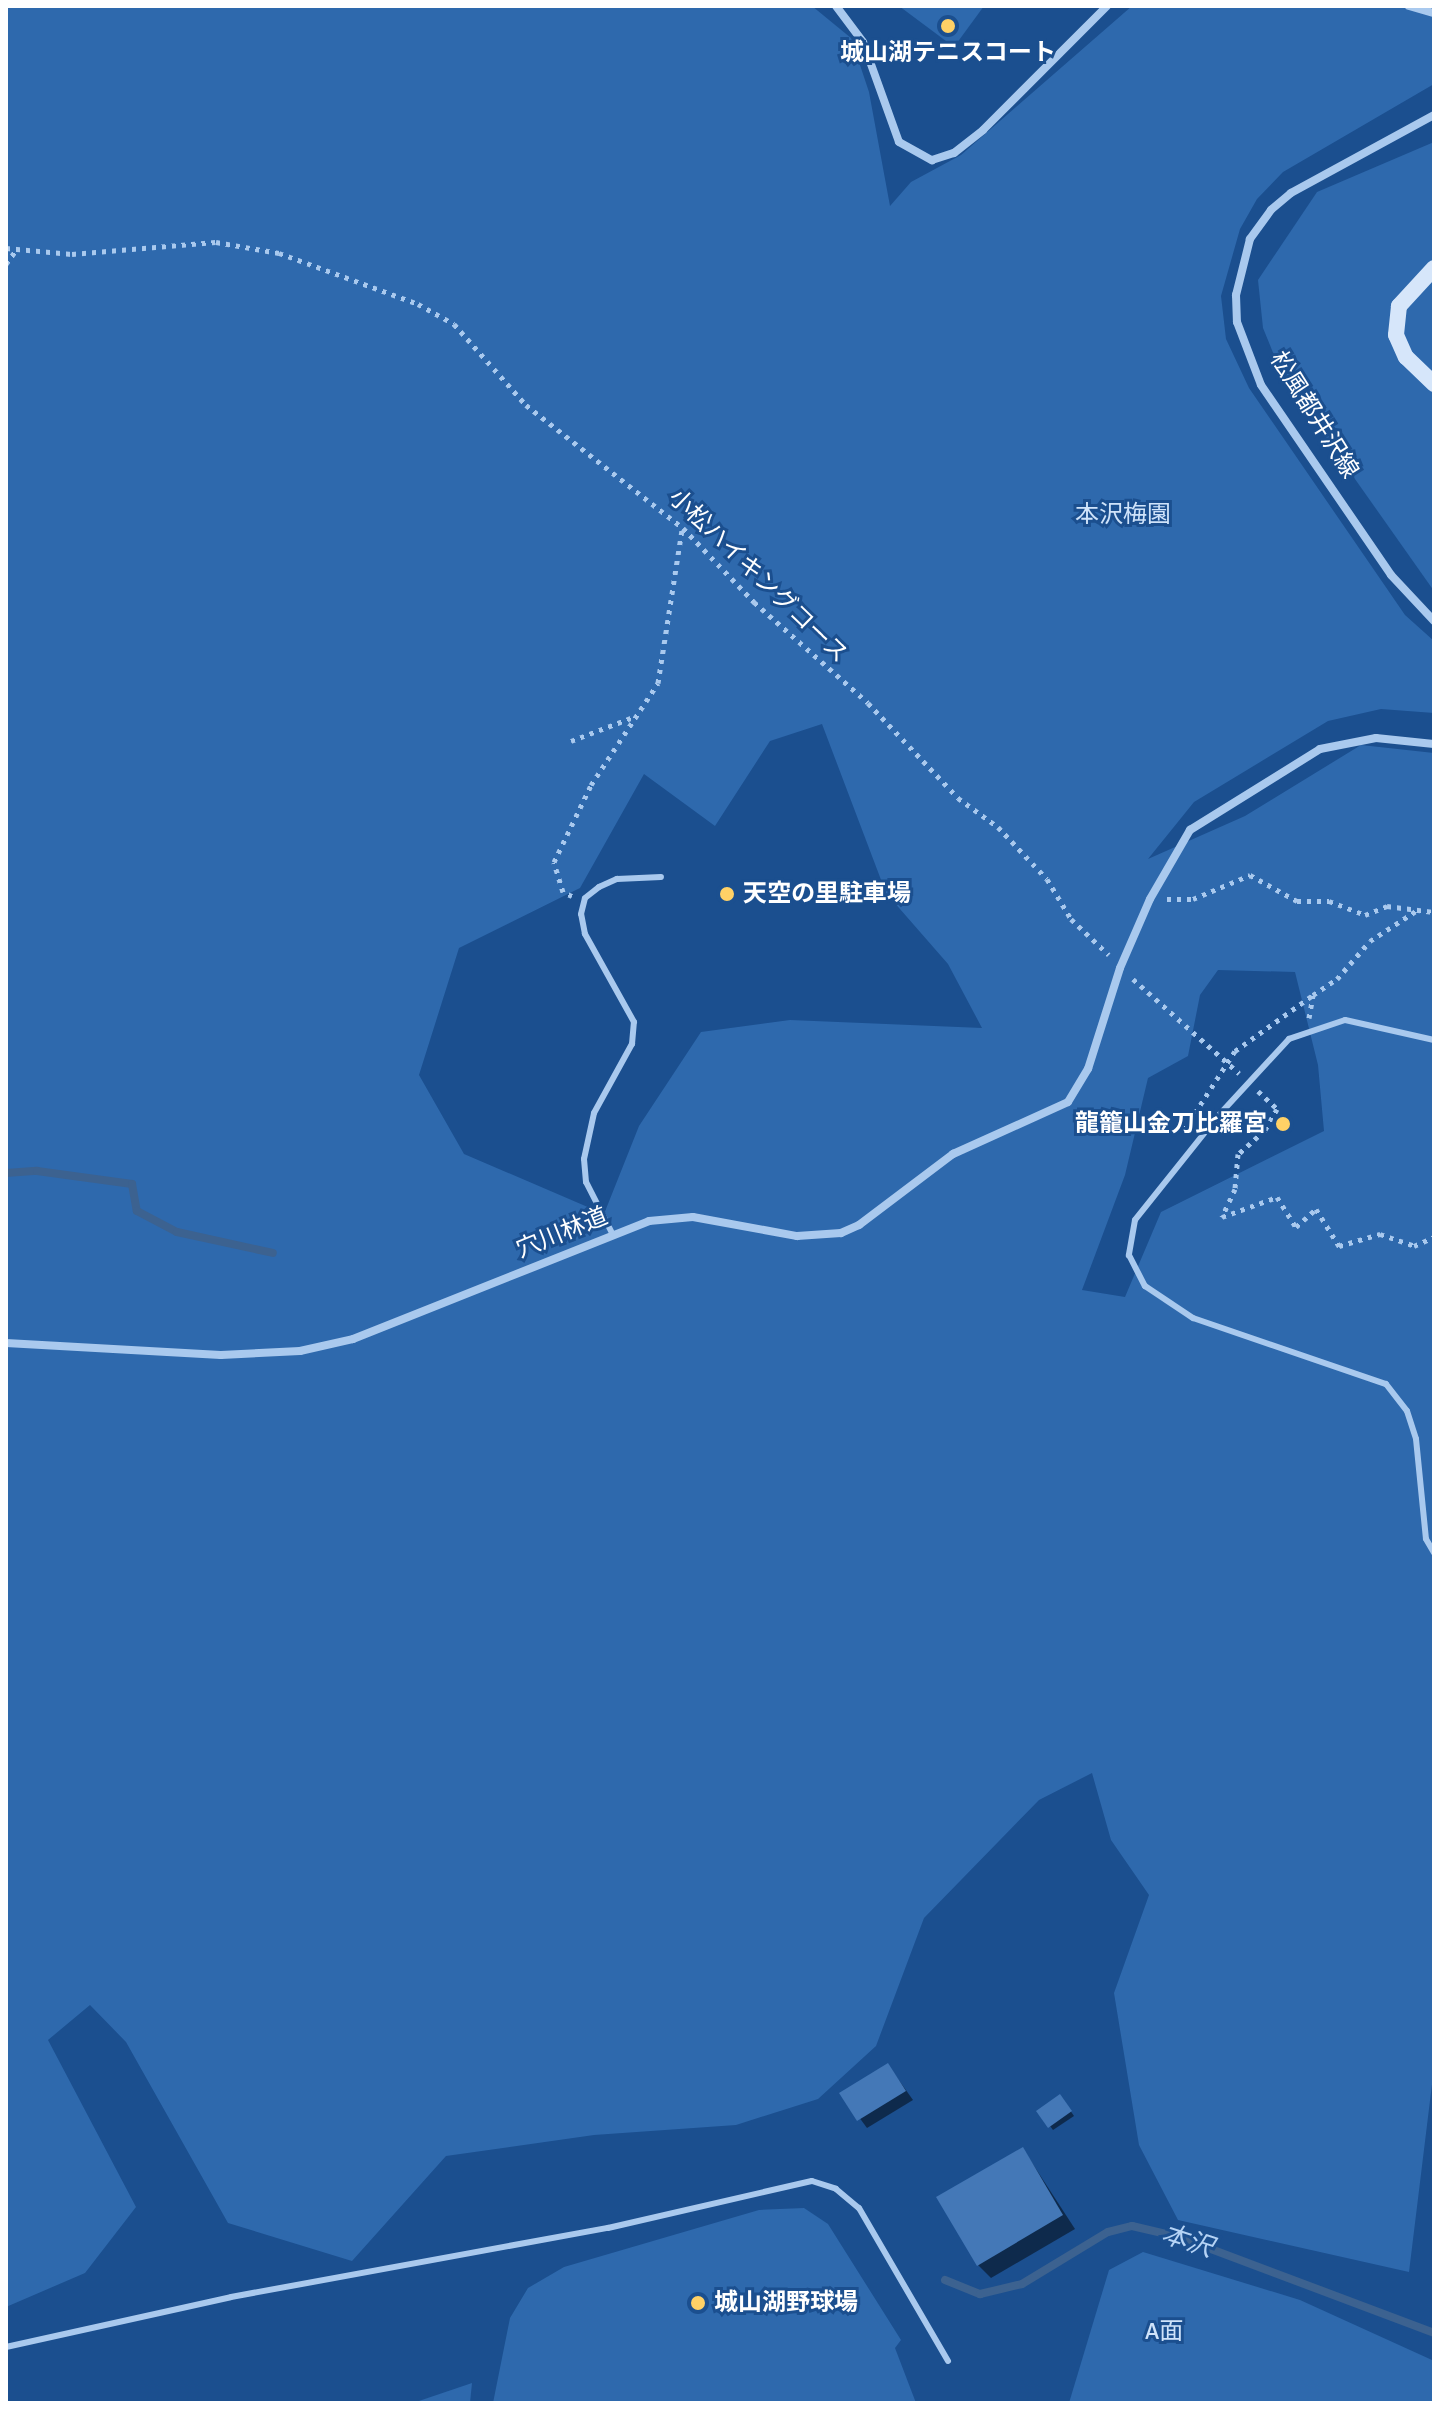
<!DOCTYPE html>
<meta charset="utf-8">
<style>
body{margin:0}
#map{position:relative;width:1440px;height:2409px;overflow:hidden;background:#1b4f8f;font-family:Signika,"Noto Sans JP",sans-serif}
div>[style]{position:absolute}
.green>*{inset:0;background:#2e69ad}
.shadow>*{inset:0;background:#0007}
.stream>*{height:8px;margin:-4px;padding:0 4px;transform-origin:4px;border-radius:4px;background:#3c6290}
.building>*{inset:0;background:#4478b7}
.path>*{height:5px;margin-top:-2.5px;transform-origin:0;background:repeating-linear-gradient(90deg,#a9c9ee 0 4px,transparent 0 10px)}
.lane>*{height:6px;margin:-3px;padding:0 3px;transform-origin:3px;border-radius:3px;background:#a9c9ee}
.street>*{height:8px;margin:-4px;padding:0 4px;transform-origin:4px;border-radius:4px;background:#a9c9ee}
.secondary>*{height:16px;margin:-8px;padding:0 8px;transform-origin:8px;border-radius:8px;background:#d6e6fa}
.dots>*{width:22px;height:22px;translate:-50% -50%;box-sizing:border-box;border:4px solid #1b4f8f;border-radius:50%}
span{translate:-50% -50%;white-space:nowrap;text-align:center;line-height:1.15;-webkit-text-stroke:6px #1b4f8f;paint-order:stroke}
.poi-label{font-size:24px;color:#fff;font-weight:700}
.left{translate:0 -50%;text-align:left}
.right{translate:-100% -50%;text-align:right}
.street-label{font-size:24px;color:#fff}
.park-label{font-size:24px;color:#cfe3fa}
.water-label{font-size:26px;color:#b5d3f5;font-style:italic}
.frame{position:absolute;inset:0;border:8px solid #fff;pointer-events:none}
</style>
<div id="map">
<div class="green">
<i style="clip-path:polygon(evenodd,6px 6px,812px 6px,851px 38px,869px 92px,890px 206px,911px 182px,961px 155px,1132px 6px,1416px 6px,1434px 14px,1434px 84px,1283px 172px,1257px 199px,1240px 229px,1221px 296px,1226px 339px,1249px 388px,1405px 615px,1434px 641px,1434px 713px,1381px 709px,1328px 721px,1194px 802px,1148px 859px,1245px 816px,1361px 745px,1434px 753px,1434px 2068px,1409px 2272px,1178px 2220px,1139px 2145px,1114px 1993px,1149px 1895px,1111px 1840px,1092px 1773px,1039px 1800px,924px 1918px,876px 2046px,818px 2099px,736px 2125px,594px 2135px,446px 2156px,352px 2261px,228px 2223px,126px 2042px,90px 2005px,48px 2040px,136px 2207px,85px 2273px,6px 2307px,6px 6px,822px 724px,886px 893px,948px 964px,982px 1028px,790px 1020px,701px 1032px,639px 1126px,604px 1214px,464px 1154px,419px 1075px,459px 948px,580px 888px,644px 774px,715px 826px,770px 741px,822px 724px,6px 6px,1218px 970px,1295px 972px,1318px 1065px,1324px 1131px,1161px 1212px,1125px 1297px,1082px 1290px,1125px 1175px,1148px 1078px,1188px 1056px,1200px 995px,1218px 970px)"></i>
<i style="clip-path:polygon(899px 6px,984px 6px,954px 47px)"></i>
<i style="clip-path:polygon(1434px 142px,1434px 591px,1283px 377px,1263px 328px,1258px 280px,1317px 192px)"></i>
<i style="clip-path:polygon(804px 2208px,828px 2224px,901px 2340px,895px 2348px,916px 2403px,493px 2403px,510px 2318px,528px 2288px,564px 2267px,759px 2210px)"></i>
<i style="clip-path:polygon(1143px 2252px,1300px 2300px,1432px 2360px,1434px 2403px,1069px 2403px,1109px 2270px)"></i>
<i style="clip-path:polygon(472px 2383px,470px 2403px,413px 2403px)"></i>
</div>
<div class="shadow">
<i style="clip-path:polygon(888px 2065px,913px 2100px,867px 2128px,842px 2094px)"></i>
<i style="clip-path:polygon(1063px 2100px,1074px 2116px,1053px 2130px,1050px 2126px)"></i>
<i style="clip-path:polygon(1023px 2149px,1075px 2229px,991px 2278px,978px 2265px)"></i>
</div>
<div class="stream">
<i style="left:6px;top:1173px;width:31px;rotate:-4deg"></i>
<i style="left:37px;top:1171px;width:96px;rotate:7.8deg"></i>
<i style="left:132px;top:1184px;width:27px;rotate:80deg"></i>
<i style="left:137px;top:1211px;width:45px;rotate:27.7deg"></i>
<i style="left:177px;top:1232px;width:98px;rotate:12.3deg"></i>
<i style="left:945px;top:2280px;width:38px;rotate:22deg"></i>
<i style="left:980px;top:2294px;width:43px;rotate:-13.4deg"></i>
<i style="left:1022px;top:2284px;width:100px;rotate:-31.2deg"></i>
<i style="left:1108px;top:2232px;width:25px;rotate:-14deg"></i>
<i style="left:1132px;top:2226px;width:48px;rotate:13.2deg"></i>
<i style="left:1179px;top:2237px;width:272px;rotate:20.6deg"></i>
</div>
<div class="building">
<i style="clip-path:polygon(888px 2063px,906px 2091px,857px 2121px,839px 2093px)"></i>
<i style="clip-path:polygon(1060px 2094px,1072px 2111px,1048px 2128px,1036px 2111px)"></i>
<i style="clip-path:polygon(1023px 2147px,1063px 2215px,977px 2266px,936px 2197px)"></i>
</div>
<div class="path">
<i style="left:6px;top:248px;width:66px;rotate:5.2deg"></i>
<i style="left:72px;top:254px;width:144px;rotate:-4.8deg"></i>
<i style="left:216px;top:242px;width:64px;rotate:9.9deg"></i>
<i style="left:279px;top:253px;width:148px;rotate:20.1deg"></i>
<i style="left:418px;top:304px;width:41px;rotate:29.1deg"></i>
<i style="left:454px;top:324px;width:108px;rotate:48.4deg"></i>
<i style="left:526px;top:405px;width:199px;rotate:38.1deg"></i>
<i style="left:683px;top:528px;width:103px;rotate:46.2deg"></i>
<i style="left:754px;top:602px;width:152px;rotate:41.5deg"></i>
<i style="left:868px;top:703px;width:131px;rotate:46.5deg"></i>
<i style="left:958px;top:798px;width:49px;rotate:35.9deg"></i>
<i style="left:998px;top:827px;width:71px;rotate:46.7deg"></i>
<i style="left:1047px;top:879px;width:47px;rotate:59deg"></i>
<i style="left:1071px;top:919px;width:52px;rotate:43.5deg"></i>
<i style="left:6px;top:264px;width:17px;rotate:-54deg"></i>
<i style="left:571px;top:741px;width:70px;rotate:-21deg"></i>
<i style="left:572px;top:896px;width:10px;rotate:-156deg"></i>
<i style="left:563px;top:892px;width:31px;rotate:-107deg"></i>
<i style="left:554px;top:862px;width:85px;rotate:-64.3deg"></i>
<i style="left:591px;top:785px;width:122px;rotate:-56.7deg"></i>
<i style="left:658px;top:683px;width:156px;rotate:-81.1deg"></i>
<i style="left:1167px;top:899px;width:26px"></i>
<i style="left:1193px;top:899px;width:62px;rotate:-22.8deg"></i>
<i style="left:1250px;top:875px;width:54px;rotate:29deg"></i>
<i style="left:1297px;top:901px;width:32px"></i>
<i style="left:1329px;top:901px;width:39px;rotate:21deg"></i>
<i style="left:1365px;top:915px;width:24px;rotate:-22deg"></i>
<i style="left:1387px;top:906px;width:47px;rotate:7.3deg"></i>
<i style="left:1133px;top:979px;width:142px;rotate:41.6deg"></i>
<i style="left:1309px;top:1018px;width:23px;rotate:-80deg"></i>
<i style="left:1313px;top:995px;width:29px;rotate:-34deg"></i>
<i style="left:1337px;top:979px;width:50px;rotate:-49deg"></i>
<i style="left:1370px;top:941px;width:55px;rotate:-33.1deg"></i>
<i style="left:1258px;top:1091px;width:26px;rotate:43deg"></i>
<i style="left:1277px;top:1109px;width:24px;rotate:120deg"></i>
<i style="left:1265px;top:1130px;width:36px;rotate:138deg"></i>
<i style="left:1238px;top:1154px;width:35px;rotate:95deg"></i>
<i style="left:1235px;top:1189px;width:31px;rotate:115deg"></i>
<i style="left:1222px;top:1217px;width:59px;rotate:-20deg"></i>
<i style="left:1277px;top:1197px;width:36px;rotate:58deg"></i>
<i style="left:1296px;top:1227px;width:27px;rotate:-42deg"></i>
<i style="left:1316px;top:1209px;width:44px;rotate:58.1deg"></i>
<i style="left:1339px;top:1246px;width:43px;rotate:-16.3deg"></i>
<i style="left:1380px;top:1234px;width:36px;rotate:19deg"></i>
<i style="left:1414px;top:1246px;width:22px;rotate:-24deg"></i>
<i style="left:1184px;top:1130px;width:94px;rotate:-57.2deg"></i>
<i style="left:1235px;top:1051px;width:96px;rotate:-35.7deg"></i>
</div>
<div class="lane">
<i style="left:1434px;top:1040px;width:91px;rotate:-167.3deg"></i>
<i style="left:1345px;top:1020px;width:59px;rotate:161.3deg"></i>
<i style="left:1289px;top:1039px;width:105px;rotate:132.7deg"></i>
<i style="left:1218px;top:1116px;width:133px;rotate:128.6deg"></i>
<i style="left:1135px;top:1220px;width:36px;rotate:100deg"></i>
<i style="left:1129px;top:1255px;width:35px;rotate:63deg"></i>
<i style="left:1145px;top:1286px;width:58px;rotate:33.7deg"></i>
<i style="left:1193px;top:1318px;width:204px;rotate:18.9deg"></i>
<i style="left:1386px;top:1384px;width:34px;rotate:52deg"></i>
<i style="left:1407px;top:1411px;width:29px;rotate:72deg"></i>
<i style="left:1416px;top:1439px;width:100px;rotate:84.3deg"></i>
<i style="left:1426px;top:1539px;width:16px;rotate:60deg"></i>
<i style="left:612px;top:1233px;width:57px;rotate:-117deg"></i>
<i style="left:586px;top:1182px;width:23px;rotate:-95deg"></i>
<i style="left:584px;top:1159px;width:47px;rotate:-77.7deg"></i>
<i style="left:594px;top:1113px;width:79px;rotate:-61.2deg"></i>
<i style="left:632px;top:1044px;width:22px;rotate:-85deg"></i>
<i style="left:634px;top:1022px;width:101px;rotate:-119.1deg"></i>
<i style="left:585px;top:934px;width:20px;rotate:-101deg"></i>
<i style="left:581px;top:914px;width:16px;rotate:-76deg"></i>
<i style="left:585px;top:898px;width:18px;rotate:-38deg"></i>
<i style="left:599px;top:887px;width:20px;rotate:-24deg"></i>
<i style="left:617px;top:879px;width:44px;rotate:-2.6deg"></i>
<i style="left:6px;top:2347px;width:230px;rotate:-12.5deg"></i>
<i style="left:231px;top:2297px;width:383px;rotate:-10.4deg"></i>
<i style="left:608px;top:2228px;width:209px;rotate:-13deg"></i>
<i style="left:812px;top:2181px;width:25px;rotate:18deg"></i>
<i style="left:836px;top:2189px;width:30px;rotate:40deg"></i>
<i style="left:859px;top:2208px;width:177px;rotate:59.8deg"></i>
</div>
<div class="street">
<i style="left:836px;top:6px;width:45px;rotate:53.1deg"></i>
<i style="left:863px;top:42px;width:106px;rotate:70.2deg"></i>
<i style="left:899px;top:142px;width:38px;rotate:29deg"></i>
<i style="left:932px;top:160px;width:23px;rotate:-18deg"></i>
<i style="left:954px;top:153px;width:37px;rotate:-38deg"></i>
<i style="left:983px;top:130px;width:175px;rotate:-45deg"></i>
<i style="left:1409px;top:6px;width:26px;rotate:16deg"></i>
<i style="left:1434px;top:115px;width:163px;rotate:151.4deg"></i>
<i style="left:1291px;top:193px;width:26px;rotate:140deg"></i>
<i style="left:1271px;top:210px;width:36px;rotate:126deg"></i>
<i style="left:1250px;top:239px;width:58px;rotate:104deg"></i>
<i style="left:1236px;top:295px;width:27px;rotate:88deg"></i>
<i style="left:1237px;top:322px;width:67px;rotate:69.1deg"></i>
<i style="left:1261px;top:385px;width:230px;rotate:55.6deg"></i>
<i style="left:1391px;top:575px;width:63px;rotate:46.9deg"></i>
<i style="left:6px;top:1343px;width:215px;rotate:3.2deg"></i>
<i style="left:221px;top:1355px;width:79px;rotate:-2.9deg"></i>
<i style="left:300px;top:1351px;width:54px;rotate:-12.8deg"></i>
<i style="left:353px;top:1339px;width:319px;rotate:-21.7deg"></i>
<i style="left:649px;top:1221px;width:44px;rotate:-5.2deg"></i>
<i style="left:693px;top:1217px;width:106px;rotate:10.4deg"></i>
<i style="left:797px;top:1236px;width:44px;rotate:-3.9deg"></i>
<i style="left:841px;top:1233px;width:20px;rotate:-24deg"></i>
<i style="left:859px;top:1225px;width:118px;rotate:-37.1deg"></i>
<i style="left:953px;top:1154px;width:126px;rotate:-24.3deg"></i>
<i style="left:1068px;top:1102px;width:39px;rotate:-59deg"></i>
<i style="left:1088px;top:1069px;width:106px;rotate:-72.4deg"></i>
<i style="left:1120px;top:968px;width:75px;rotate:-66.5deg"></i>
<i style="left:1150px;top:899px;width:80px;rotate:-59.9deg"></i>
<i style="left:1190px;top:830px;width:153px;rotate:-31.9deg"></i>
<i style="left:1320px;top:749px;width:57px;rotate:-11.1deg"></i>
<i style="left:1376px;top:738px;width:58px;rotate:5.9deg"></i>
</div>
<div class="secondary">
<i style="left:1434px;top:268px;width:52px;rotate:132.6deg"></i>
<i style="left:1399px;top:306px;width:29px;rotate:96deg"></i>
<i style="left:1396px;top:335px;width:24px;rotate:66deg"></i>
<i style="left:1406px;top:357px;width:39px;rotate:44deg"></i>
</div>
<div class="dots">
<i style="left:948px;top:26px;background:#ffd166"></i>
<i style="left:727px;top:894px;background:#ffd166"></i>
<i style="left:1283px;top:1124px;background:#ffd166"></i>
<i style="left:698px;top:2303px;background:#ffd166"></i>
</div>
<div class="poi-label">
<span style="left:948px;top:53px">城山湖テニスコート</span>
<span class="left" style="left:743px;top:894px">天空の里駐車場</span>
<span class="right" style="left:1267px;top:1124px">龍籠山金刀比羅宮</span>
<span class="left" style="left:714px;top:2303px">城山湖野球場</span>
</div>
<div class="street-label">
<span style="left:1314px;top:415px;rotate:58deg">松風都井沢線</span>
<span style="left:758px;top:576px;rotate:44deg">小松ハイキングコース</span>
<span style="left:562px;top:1233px;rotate:-22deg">穴川林道</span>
</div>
<div class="park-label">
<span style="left:1123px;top:515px">本沢梅園</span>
<span style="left:1164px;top:2332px">A面</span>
</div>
<div class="water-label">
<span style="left:1187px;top:2242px;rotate:18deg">本沢</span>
</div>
<div class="frame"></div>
</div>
